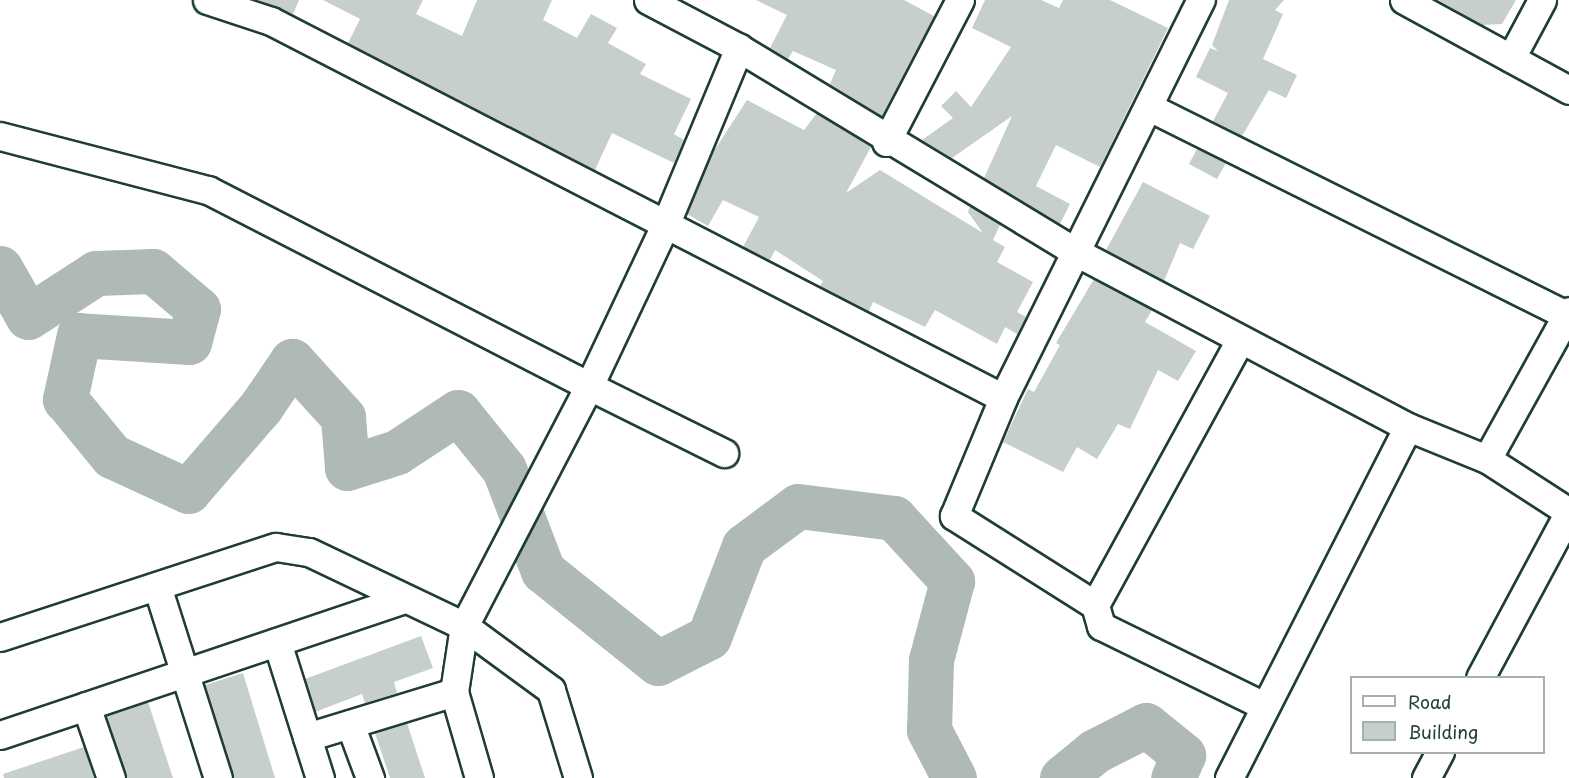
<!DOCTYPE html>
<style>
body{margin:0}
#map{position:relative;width:1569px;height:778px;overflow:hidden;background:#fff;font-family:"Playpen Sans",sans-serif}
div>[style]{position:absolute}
.river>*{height:45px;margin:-22.5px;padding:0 22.5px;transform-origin:22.5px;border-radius:22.5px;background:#afbab7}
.building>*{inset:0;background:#c7cfcc}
.roads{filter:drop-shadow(2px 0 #1f3d34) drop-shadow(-2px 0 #1f3d34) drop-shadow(0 2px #1f3d34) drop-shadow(0 -2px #1f3d34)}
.minor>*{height:27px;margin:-13.5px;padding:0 13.5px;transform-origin:13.5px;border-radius:13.5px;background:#fff}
span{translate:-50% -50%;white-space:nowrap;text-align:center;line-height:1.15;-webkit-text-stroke:6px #fff;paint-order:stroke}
.legend{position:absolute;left:1350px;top:676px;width:195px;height:78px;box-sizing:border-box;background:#fff;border:2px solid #a5b1ae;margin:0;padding:8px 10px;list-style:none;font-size:18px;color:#1f3d34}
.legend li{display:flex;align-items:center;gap:12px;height:30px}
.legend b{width:30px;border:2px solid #a5b1ae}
</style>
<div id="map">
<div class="river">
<i style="left:0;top:268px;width:56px;rotate:60.3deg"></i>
<i style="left:28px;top:317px;width:81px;rotate:-32.9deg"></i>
<i style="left:96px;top:273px;width:57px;rotate:-2deg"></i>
<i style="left:153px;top:271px;width:59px;rotate:40.2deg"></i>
<i style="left:198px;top:309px;width:34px;rotate:105deg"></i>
<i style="left:189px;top:342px;width:110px;rotate:-176.4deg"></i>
<i style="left:79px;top:335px;width:66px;rotate:102.3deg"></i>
<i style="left:65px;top:399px;width:74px;rotate:50.5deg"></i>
<i style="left:112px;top:456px;width:84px;rotate:24.7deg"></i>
<i style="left:188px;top:491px;width:110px;rotate:-49.1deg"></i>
<i style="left:260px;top:408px;width:57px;rotate:-55.8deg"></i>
<i style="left:292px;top:361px;width:76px;rotate:47.7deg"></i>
<i style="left:343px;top:417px;width:51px;rotate:85.5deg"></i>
<i style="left:347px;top:468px;width:52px;rotate:-17.7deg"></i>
<i style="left:397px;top:452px;width:73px;rotate:-33.3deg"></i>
<i style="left:458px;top:412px;width:73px;rotate:51.1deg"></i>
<i style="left:504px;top:469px;width:109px;rotate:69.1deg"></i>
<i style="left:543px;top:571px;width:147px;rotate:38.7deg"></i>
<i style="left:658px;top:663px;width:57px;rotate:-27deg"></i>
<i style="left:709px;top:637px;width:97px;rotate:-69deg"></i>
<i style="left:744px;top:546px;width:67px;rotate:-36.5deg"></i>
<i style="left:798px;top:506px;width:97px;rotate:7.1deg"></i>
<i style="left:894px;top:518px;width:86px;rotate:47.4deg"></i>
<i style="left:952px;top:581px;width:82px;rotate:104.9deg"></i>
<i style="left:931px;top:660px;width:70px;rotate:91.6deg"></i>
<i style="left:929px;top:730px;width:54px;rotate:62.5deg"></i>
<i style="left:1062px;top:778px;width:43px;rotate:-39.3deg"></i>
<i style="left:1095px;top:751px;width:57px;rotate:-27deg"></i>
<i style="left:1146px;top:725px;width:48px;rotate:39deg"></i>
<i style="left:1183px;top:755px;width:25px;rotate:113deg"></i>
</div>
<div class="building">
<i style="clip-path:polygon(258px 0,299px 0,293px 14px)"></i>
<i style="clip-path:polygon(323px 0,423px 0,416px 14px,462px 36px,477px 0,552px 0,543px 20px,577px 38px,591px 14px,617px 28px,608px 43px,646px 64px,640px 74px,691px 99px,674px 134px,684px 140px,674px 163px,612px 133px,595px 170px,348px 43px,360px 19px)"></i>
<i style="clip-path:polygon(756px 0,904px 0,934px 16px,882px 116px,830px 84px,836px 70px,793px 51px,788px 59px,770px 48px,787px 15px)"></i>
<i style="clip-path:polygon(985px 0,1041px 0,1059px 8px,1063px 0,1110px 0,1168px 28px,1100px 167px,1056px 145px,1036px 186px,1070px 204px,1060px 224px,984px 178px,1012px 116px,952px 158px,922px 140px,953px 118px,941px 106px,956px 91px,971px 107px,1011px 47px,972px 28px)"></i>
<i style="clip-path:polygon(1229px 0,1284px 0,1275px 10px,1283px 14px,1263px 59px,1297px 75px,1286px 98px,1269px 90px,1242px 136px,1213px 121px,1228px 93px,1196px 77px,1210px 48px,1218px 51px,1212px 45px)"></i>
<i style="clip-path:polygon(1438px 0,1516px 0,1502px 24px,1483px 25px)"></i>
<i style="clip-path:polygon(747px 100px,804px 130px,817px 113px,871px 147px,846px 193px,880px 170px,983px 233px,968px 212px,970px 206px,1000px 225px,993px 240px,1005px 247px,997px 262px,1033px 282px,1017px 312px,1026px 317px,1017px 334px,1005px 327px,997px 344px,935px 310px,925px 327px,873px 302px,869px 311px,820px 286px,823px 281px,775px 250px,770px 260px,743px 247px,759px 217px,723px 200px,708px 226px,687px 214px,712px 154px)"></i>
<i style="clip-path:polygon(1197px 149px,1226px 163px,1217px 179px,1189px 164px)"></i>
<i style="clip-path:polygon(1143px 182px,1210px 216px,1193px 249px,1180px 243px,1164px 281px,1106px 250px)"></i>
<i style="clip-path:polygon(1094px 279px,1152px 310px,1145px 322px,1196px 351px,1178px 381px,1158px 370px,1130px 429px,1118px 424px,1097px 459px,1077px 447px,1063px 472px,1003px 442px,1028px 389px,1034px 392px,1060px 345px,1056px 343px)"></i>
<i style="clip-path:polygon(421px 636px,433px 668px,394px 682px,397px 693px,365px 703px,362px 694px,315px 712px,305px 679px)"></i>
<i style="clip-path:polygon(243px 673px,275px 778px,233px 778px,205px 685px)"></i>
<i style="clip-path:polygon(148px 702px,173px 778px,126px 778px,106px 716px)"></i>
<i style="clip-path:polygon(407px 723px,425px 778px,390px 778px,375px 733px)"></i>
<i style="clip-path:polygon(84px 747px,94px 778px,4px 778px,3px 774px)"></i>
</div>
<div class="roads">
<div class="minor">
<i style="left:207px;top:0;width:67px;rotate:18.2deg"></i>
<i style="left:271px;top:21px;width:823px;rotate:27.25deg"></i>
<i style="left:648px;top:0;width:103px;rotate:27.8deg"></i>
<i style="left:739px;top:48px;width:394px;rotate:31.2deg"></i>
<i style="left:1076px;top:252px;width:375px;rotate:27.8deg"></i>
<i style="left:1408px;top:427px;width:85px;rotate:22.1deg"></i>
<i style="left:1487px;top:459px;width:98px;rotate:32.9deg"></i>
<i style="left:1569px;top:512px;width:188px;rotate:118.2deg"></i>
<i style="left:1404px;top:0;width:188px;rotate:28.6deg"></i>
<i style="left:1511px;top:58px;width:66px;rotate:-61.9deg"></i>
<i style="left:1149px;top:107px;width:469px;rotate:26.5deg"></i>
<i style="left:0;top:136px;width:215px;rotate:14.6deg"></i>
<i style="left:208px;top:190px;width:428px;rotate:27.2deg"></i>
<i style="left:589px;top:386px;width:180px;rotate:-64.7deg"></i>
<i style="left:666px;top:223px;width:190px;rotate:-67.4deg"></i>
<i style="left:886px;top:142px;width:160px;rotate:-62.5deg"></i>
<i style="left:1240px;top:340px;width:302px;rotate:118.7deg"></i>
<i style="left:1095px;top:605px;width:22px;rotate:74deg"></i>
<i style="left:1101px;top:626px;width:179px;rotate:26.1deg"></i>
<i style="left:1487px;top:459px;width:169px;rotate:-61deg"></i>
<i style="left:157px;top:586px;width:201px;rotate:72.4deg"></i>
<i style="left:1095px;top:605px;width:167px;rotate:-147.7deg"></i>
<i style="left:954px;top:516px;width:128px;rotate:-67.4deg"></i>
<i style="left:1003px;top:398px;width:445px;rotate:-63.6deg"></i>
<i style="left:0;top:637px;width:290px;rotate:-18.1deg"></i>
<i style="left:276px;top:547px;width:33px;rotate:9deg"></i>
<i style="left:309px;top:552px;width:172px;rotate:25.5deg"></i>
<i style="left:464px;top:626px;width:108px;rotate:36.3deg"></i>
<i style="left:551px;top:690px;width:92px;rotate:72.9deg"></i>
<i style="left:277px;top:642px;width:143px;rotate:72.5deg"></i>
<i style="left:86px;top:706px;width:76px;rotate:70.9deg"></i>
<i style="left:350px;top:724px;width:58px;rotate:69.7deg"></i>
<i style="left:0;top:735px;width:426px;rotate:-18.6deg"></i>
<i style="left:307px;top:737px;width:154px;rotate:-17deg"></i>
<i style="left:479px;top:778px;width:90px;rotate:-106.2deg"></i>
<i style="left:454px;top:692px;width:67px;rotate:-81.4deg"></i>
<i style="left:464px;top:626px;width:271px;rotate:-62.5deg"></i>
<i style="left:589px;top:386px;width:151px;rotate:26.4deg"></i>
<i style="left:1229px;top:778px;width:394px;rotate:-63deg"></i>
<i style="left:1426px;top:778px;width:30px;rotate:-62deg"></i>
</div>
</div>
<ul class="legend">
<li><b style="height:8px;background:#fff"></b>Road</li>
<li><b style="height:16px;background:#c7cfcc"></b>Building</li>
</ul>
</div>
